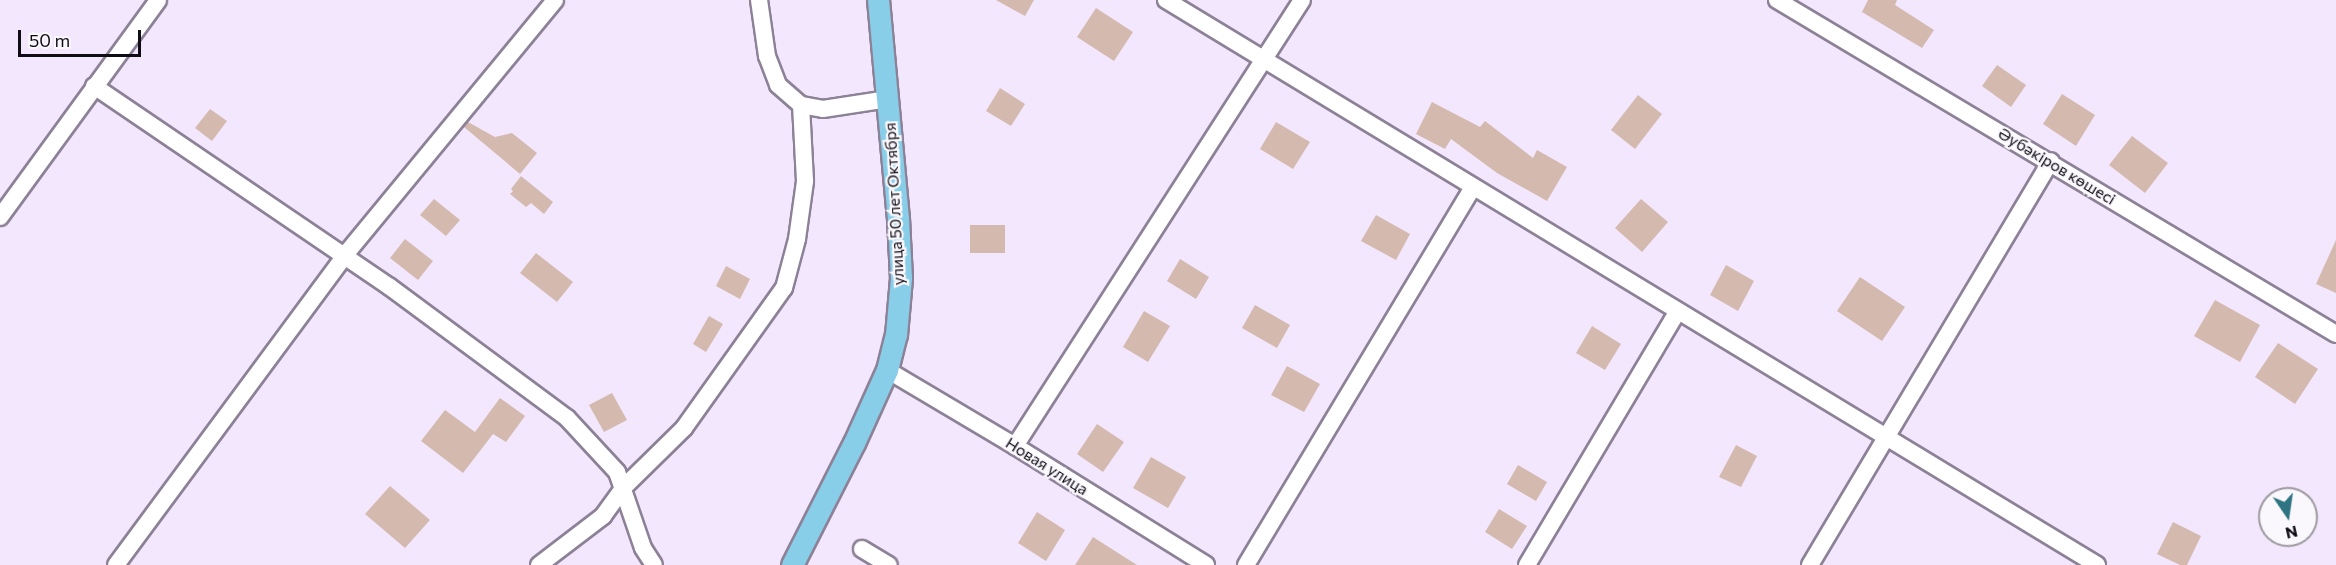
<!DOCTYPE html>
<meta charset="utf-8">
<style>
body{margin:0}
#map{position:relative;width:2336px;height:565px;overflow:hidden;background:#f3e7fe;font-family:Commissioner,sans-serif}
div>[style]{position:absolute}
.building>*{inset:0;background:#d4b9af}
.roads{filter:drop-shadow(2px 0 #8d8197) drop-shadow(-2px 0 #8d8197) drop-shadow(0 2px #8d8197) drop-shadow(0 -2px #8d8197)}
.minor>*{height:16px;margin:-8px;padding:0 8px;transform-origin:8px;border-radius:8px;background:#fff}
.major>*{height:21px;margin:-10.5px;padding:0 10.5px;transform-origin:10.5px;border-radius:10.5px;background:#88cee8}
span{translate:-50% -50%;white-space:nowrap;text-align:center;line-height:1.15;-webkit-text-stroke:4.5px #fbf8fd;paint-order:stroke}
.street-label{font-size:16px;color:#100c14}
.north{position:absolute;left:2258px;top:487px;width:60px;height:60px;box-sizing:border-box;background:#fbf8fd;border:2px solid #9d9aa0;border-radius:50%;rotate:167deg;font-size:16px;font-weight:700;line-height:24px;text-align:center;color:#100c14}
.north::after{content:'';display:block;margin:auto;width:21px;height:27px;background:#2f7483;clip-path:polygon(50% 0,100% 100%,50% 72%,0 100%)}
.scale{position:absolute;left:18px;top:30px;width:123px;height:27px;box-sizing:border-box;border:3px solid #100c14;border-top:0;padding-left:8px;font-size:18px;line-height:21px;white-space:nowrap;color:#100c14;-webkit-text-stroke:4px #fbf8fd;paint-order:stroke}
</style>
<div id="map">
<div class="building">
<i style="clip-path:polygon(996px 0,1034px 0,1025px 16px)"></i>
<i style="clip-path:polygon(1868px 0,1897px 0,1895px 5px,1934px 30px,1922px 48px,1862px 12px)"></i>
<i style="clip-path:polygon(1096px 8px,1133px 32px,1114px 61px,1077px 37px)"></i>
<i style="clip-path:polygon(1997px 65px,2026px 85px,2011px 107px,1982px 86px)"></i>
<i style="clip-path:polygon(1000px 88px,1025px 104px,1011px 126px,986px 111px)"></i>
<i style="clip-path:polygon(2062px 94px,2095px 115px,2076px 146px,2043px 124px)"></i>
<i style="clip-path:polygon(1638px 95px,1662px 114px,1635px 149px,1611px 130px)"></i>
<i style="clip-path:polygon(1432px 102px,1480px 127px,1485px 121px,1533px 158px,1537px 150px,1567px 167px,1547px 201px,1497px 173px,1451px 139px,1445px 149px,1416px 134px)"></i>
<i style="clip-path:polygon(210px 109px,227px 121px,212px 141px,195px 128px)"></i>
<i style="clip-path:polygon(468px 122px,495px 137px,512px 133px,537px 153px,520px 174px,464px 127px)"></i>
<i style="clip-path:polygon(1276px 122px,1310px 142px,1293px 169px,1260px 149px)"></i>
<i style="clip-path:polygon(2132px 136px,2168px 163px,2145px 193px,2109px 165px)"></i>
<i style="clip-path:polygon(521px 176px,553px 202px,544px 214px,531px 203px,526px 207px,510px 194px,513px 191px,511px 189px)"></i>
<i style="clip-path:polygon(434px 199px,460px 220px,446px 236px,420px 215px)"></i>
<i style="clip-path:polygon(1641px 199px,1668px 222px,1642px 252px,1615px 228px)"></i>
<i style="clip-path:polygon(1376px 215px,1410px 234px,1396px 260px,1361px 241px)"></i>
<i style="clip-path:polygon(970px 225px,1005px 225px,1005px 253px,970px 253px)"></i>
<i style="clip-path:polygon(405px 239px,433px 261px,418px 280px,390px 258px)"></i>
<i style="clip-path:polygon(2336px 240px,2336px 293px,2316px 284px)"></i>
<i style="clip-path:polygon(536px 253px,573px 282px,557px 302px,520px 273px)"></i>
<i style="clip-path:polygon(1180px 259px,1209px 277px,1196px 299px,1167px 281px)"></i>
<i style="clip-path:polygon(1726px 265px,1754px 281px,1738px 311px,1710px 295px)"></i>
<i style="clip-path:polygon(726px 266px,750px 279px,740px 299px,716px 286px)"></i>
<i style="clip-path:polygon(1860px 277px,1905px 307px,1882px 341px,1837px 311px)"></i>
<i style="clip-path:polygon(2215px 300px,2260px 325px,2240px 362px,2194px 336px)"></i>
<i style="clip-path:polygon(1255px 305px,1290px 325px,1277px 348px,1242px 328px)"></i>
<i style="clip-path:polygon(1144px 311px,1170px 326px,1148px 362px,1123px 347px)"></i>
<i style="clip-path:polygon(709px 316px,723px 324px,706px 352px,693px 344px)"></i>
<i style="clip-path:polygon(1592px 326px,1621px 344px,1605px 370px,1576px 353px)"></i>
<i style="clip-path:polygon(2278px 343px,2318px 369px,2295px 404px,2255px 377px)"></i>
<i style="clip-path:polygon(1287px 366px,1320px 384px,1304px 412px,1271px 395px)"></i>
<i style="clip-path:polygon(612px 393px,627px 420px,604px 432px,589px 405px)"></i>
<i style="clip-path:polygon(500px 398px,525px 416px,506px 442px,493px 434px,463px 473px,421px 441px,445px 410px,475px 432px)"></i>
<i style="clip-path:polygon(1097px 424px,1124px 442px,1103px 472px,1077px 454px)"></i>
<i style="clip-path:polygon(1736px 445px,1757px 456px,1741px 487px,1719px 477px)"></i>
<i style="clip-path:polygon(1151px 457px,1186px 477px,1168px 508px,1133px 488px)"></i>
<i style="clip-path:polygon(1518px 465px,1547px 482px,1536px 501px,1507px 484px)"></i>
<i style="clip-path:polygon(390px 486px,430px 520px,405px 548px,365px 514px)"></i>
<i style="clip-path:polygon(1499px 509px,1527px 526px,1512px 549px,1485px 532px)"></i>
<i style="clip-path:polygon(1037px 512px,1065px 530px,1046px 561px,1018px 543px)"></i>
<i style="clip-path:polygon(2173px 522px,2201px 536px,2187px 565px,2180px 565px,2157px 554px)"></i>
<i style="clip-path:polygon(1093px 537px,1137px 565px,1075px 565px)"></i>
</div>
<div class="roads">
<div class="minor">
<i style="left:759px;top:0;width:57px;rotate:81.9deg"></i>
<i style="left:767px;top:56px;width:31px;rotate:69deg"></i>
<i style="left:778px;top:85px;width:30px;rotate:41deg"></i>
<i style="left:801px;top:105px;width:22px;rotate:10deg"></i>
<i style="left:823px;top:109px;width:66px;rotate:-8.7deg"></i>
<i style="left:1166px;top:0;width:1089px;rotate:31.25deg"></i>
<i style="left:1777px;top:0;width:651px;rotate:30.86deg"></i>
<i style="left:94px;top:86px;width:358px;rotate:34.2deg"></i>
<i style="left:390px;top:287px;width:220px;rotate:36.5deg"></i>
<i style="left:567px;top:418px;width:74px;rotate:47.2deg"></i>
<i style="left:617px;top:472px;width:80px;rotate:71.1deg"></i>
<i style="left:643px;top:548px;width:20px;rotate:57deg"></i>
<i style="left:0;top:217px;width:268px;rotate:-53.9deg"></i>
<i style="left:887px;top:370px;width:149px;rotate:30.7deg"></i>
<i style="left:1015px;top:446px;width:225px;rotate:31.9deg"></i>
<i style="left:1015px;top:446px;width:530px;rotate:-57.24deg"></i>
<i style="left:862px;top:549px;width:31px;rotate:31deg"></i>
<i style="left:116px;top:565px;width:385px;rotate:-53.5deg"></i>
<i style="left:345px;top:255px;width:330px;rotate:-50.5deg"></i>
<i style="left:539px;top:565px;width:81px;rotate:-37.4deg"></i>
<i style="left:603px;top:516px;width:34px;rotate:-54deg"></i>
<i style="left:623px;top:488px;width:86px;rotate:-44.5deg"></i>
<i style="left:684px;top:428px;width:172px;rotate:-54.5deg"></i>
<i style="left:784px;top:288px;width:51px;rotate:-75.1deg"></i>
<i style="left:797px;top:239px;width:59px;rotate:-82.1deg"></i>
<i style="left:805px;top:181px;width:76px;rotate:-93deg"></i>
<i style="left:1246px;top:565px;width:441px;rotate:-59deg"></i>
<i style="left:1527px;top:565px;width:295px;rotate:-59.3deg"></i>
<i style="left:1810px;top:565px;width:470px;rotate:-59.2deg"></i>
</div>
<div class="major">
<i style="left:792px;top:565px;width:137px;rotate:-63.1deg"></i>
<i style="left:854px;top:443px;width:80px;rotate:-65.7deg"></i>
<i style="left:887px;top:370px;width:36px;rotate:-76deg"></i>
<i style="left:896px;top:335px;width:57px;rotate:-85deg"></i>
<i style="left:901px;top:278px;width:59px;rotate:-92.9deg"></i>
<i style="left:898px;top:219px;width:220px;rotate:-95.2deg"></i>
</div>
</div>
<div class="street-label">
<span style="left:2057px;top:166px;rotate:31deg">Әубәкіров көшесі</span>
<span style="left:894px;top:204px;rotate:-93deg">улица 50 лет Октября</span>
<span style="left:1047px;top:466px;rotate:32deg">Новая улица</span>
</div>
<div class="north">N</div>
<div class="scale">50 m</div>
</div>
